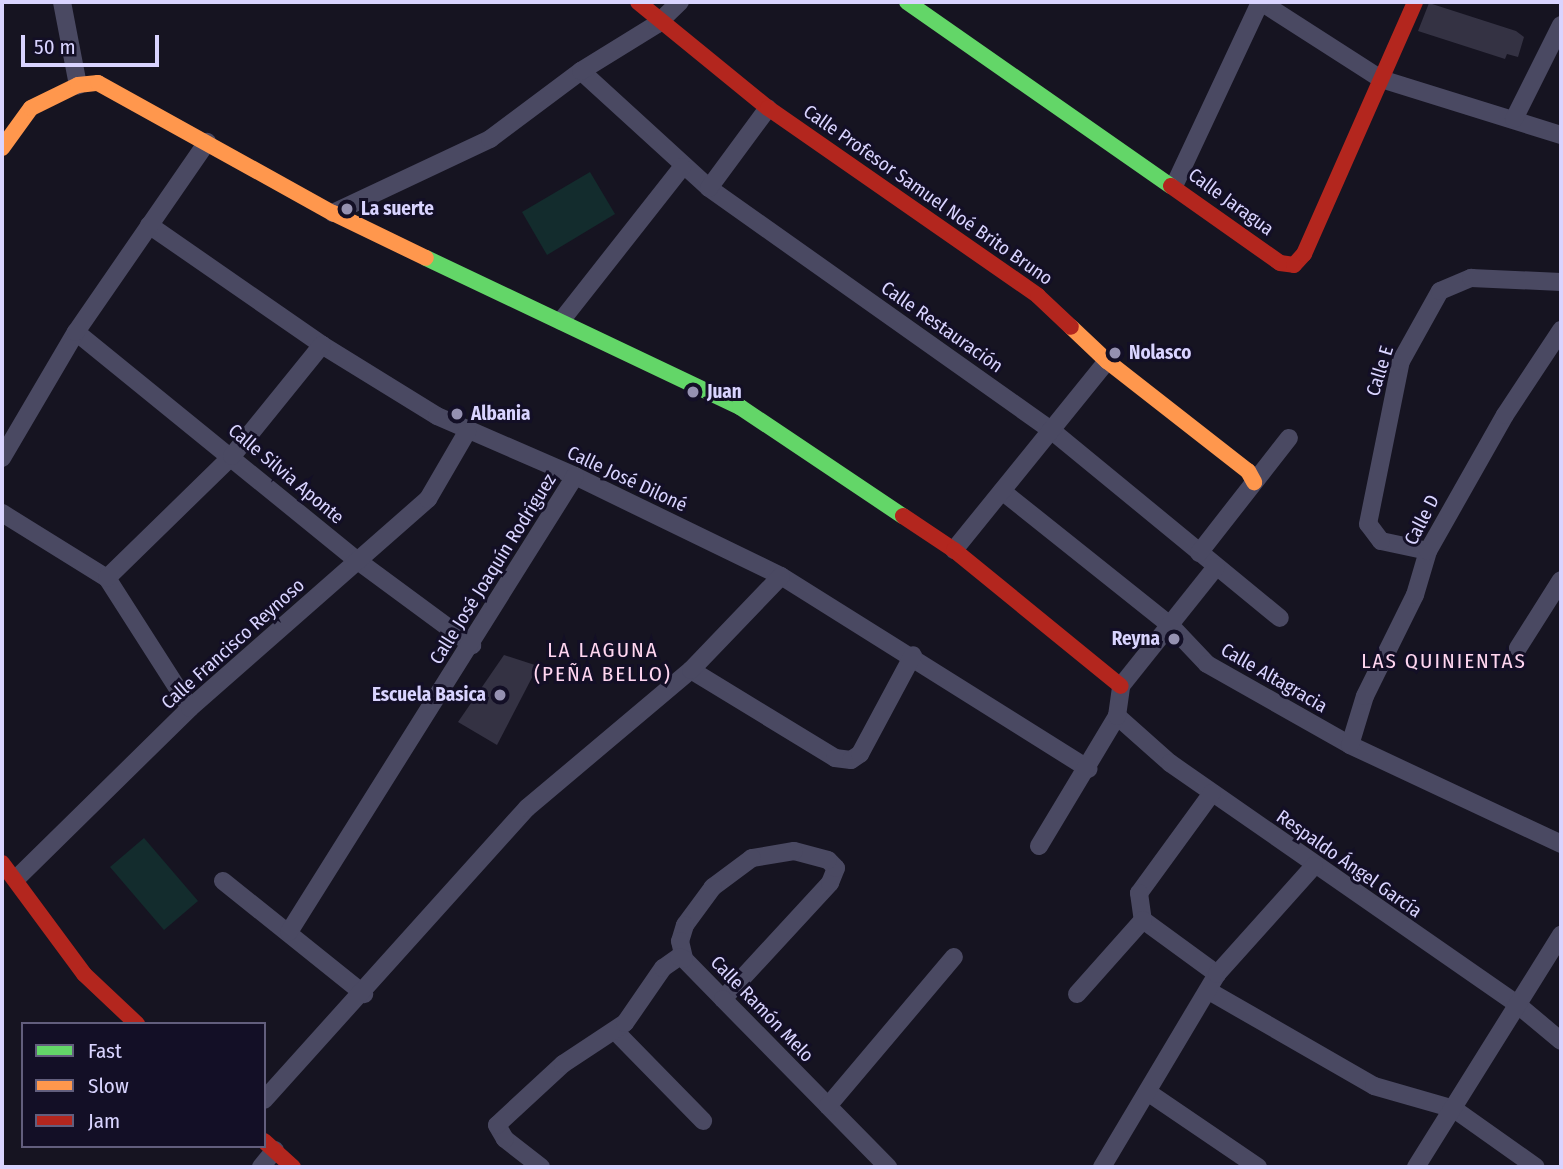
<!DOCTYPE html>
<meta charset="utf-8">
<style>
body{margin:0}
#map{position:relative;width:1563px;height:1169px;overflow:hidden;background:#161421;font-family:"Fira Sans Condensed",sans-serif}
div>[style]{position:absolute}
.green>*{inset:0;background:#132c2d}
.building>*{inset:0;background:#343243}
.street>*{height:18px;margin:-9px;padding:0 9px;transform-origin:9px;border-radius:9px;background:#4a4962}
.fast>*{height:16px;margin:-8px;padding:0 8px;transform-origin:8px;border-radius:8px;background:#63d668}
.slow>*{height:16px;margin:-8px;padding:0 8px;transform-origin:8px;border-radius:8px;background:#ff974d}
.jam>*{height:16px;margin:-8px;padding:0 8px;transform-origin:8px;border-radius:8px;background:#b3261e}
.dots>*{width:19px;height:19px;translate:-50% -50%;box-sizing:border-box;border:4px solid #130f26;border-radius:50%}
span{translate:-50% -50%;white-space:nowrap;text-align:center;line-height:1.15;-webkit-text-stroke:6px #130f26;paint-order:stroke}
.street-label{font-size:19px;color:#d9d4ff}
.poi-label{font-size:19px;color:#d9d4ff;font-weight:700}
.left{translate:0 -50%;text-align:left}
.right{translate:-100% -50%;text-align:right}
.neighbourhood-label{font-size:21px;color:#ffd6f0;letter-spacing:2px}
.frame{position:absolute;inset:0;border:4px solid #d9d4ff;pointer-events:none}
.legend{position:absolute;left:21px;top:1022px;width:245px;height:126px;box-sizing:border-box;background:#130f26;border:2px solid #625e7d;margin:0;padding:9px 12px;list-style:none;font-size:21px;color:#d9d4ff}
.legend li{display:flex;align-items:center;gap:14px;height:35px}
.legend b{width:35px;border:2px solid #625e7d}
.scale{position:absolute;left:21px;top:35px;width:138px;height:32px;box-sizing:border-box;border:4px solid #d9d4ff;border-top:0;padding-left:9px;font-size:21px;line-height:24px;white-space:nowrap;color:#d9d4ff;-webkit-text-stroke:5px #130f26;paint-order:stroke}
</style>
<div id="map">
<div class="green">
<i style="clip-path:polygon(590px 172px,615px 214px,547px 255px,522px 212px)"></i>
<i style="clip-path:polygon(144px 838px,198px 901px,164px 930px,110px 867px)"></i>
</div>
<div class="building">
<i style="clip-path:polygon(1429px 3px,1516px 31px,1524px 37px,1518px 57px,1507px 54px,1505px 59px,1418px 31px)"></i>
<i style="clip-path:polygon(504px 655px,538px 666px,497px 745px,458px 722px)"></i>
</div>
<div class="street">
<i style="left:62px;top:2px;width:85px;rotate:79.1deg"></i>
<i style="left:1261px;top:2px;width:143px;rotate:32.7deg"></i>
<i style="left:1381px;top:79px;width:189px;rotate:17.3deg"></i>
<i style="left:581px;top:71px;width:173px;rotate:42.4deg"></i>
<i style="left:709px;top:188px;width:419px;rotate:35.3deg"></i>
<i style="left:1051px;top:430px;width:296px;rotate:39.4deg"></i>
<i style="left:1514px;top:119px;width:105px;rotate:-63.4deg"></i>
<i style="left:1174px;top:186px;width:203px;rotate:-64.9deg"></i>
<i style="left:709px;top:188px;width:99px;rotate:-53.6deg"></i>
<i style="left:333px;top:213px;width:174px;rotate:-25.2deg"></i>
<i style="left:490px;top:139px;width:114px;rotate:-36.8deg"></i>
<i style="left:581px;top:71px;width:89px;rotate:-31.7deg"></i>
<i style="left:657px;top:24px;width:32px;rotate:-44deg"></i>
<i style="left:149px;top:225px;width:211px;rotate:34.7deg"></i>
<i style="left:322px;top:345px;width:135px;rotate:31.7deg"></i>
<i style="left:437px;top:416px;width:150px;rotate:23.5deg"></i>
<i style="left:575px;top:476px;width:229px;rotate:25.9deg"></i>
<i style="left:781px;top:576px;width:363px;rotate:32.1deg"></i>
<i style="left:561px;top:321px;width:196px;rotate:-51.8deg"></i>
<i style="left:76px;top:332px;width:363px;rotate:39.1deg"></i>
<i style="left:358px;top:561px;width:142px;rotate:36.4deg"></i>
<i style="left:2px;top:458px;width:146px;rotate:-59.6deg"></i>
<i style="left:76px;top:332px;width:231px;rotate:-55.4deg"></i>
<i style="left:1002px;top:491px;width:216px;rotate:38.6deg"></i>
<i style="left:1171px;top:626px;width:52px;rotate:46.5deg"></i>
<i style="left:1207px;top:664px;width:164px;rotate:29.5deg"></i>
<i style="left:1350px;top:745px;width:233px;rotate:25.1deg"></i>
<i style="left:2px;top:513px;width:123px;rotate:31.8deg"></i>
<i style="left:107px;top:578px;width:154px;rotate:57.4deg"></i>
<i style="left:954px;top:550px;width:243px;rotate:-51deg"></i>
<i style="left:1428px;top:551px;width:48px;rotate:-168deg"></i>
<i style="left:1381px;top:541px;width:21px;rotate:-127deg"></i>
<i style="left:1368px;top:524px;width:166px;rotate:-78.6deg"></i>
<i style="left:1401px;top:361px;width:80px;rotate:-60.9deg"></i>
<i style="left:1440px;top:291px;width:34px;rotate:-23deg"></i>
<i style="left:1471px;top:278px;width:90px;rotate:2.5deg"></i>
<i style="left:1199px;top:553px;width:146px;rotate:-52deg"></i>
<i style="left:107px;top:578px;width:175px;rotate:-44.3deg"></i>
<i style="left:232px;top:456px;width:143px;rotate:-51deg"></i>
<i style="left:1518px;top:648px;width:80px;rotate:-57.7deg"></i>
<i style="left:691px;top:670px;width:169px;rotate:31.4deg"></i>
<i style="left:835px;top:758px;width:16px;rotate:7deg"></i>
<i style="left:851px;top:760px;width:11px;rotate:-34deg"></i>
<i style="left:860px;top:754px;width:112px;rotate:-61.8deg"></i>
<i style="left:1117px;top:716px;width:71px;rotate:41.6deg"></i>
<i style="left:1170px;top:763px;width:424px;rotate:34.8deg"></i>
<i style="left:1518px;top:1005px;width:56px;rotate:39.9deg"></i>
<i style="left:1350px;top:745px;width:51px;rotate:-73deg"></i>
<i style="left:1365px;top:696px;width:113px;rotate:-63.7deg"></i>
<i style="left:1415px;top:595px;width:46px;rotate:-73.5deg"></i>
<i style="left:1428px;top:551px;width:156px;rotate:-60.5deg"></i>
<i style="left:1505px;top:415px;width:102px;rotate:-56.6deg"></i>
<i style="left:1212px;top:793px;width:124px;rotate:126.1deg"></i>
<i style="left:1139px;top:893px;width:27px;rotate:82deg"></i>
<i style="left:1143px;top:920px;width:92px;rotate:36.1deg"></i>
<i style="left:1039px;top:846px;width:152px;rotate:-59deg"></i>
<i style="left:1117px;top:716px;width:30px;rotate:-82deg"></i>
<i style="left:1121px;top:686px;width:152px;rotate:-51.4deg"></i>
<i style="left:16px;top:879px;width:244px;rotate:-44.5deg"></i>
<i style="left:190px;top:708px;width:317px;rotate:-41.3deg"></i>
<i style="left:428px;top:499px;width:78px;rotate:-59.8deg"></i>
<i style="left:223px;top:881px;width:181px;rotate:38.7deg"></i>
<i style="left:289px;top:932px;width:538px;rotate:-57.9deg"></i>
<i style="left:1209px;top:991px;width:190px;rotate:29.9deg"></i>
<i style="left:1374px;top:1086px;width:83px;rotate:16deg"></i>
<i style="left:1454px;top:1109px;width:100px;rotate:35.3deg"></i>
<i style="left:1077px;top:994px;width:99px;rotate:-48.3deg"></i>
<i style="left:723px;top:999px;width:158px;rotate:-47.3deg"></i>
<i style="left:830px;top:883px;width:16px;rotate:-68deg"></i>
<i style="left:836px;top:868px;width:11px;rotate:-135deg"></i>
<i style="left:828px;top:860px;width:35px;rotate:-165deg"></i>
<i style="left:794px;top:851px;width:43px;rotate:170.5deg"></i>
<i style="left:752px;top:858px;width:49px;rotate:143.4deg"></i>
<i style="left:713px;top:887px;width:47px;rotate:126.4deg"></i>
<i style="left:685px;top:925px;width:17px;rotate:107deg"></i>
<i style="left:680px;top:941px;width:18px;rotate:77deg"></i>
<i style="left:684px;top:959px;width:56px;rotate:45.7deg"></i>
<i style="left:723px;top:999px;width:150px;rotate:45.5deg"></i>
<i style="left:828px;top:1106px;width:86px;rotate:45.5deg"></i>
<i style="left:615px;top:1031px;width:126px;rotate:45.6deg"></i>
<i style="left:1149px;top:1093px;width:132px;rotate:34.2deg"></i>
<i style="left:264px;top:1100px;width:393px;rotate:-48deg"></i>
<i style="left:527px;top:808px;width:214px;rotate:-40.1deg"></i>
<i style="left:691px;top:670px;width:130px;rotate:-46.2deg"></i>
<i style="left:828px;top:1106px;width:195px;rotate:-49.8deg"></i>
<i style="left:261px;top:1167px;width:22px;rotate:-51deg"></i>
<i style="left:541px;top:1167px;width:46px;rotate:-142.1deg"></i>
<i style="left:505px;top:1139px;width:16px;rotate:-120deg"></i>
<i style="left:497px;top:1125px;width:90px;rotate:-42.7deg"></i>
<i style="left:563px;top:1064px;width:74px;rotate:-33.5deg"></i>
<i style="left:625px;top:1023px;width:67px;rotate:-55.4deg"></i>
<i style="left:663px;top:968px;width:19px;rotate:-35deg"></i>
<i style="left:679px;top:957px;width:5px;rotate:22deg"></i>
<i style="left:1102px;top:1167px;width:225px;rotate:-59.2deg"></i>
<i style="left:1217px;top:974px;width:145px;rotate:-48.1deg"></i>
<i style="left:1416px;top:1167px;width:274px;rotate:-58deg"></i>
</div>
<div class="fast">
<i style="left:907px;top:2px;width:322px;rotate:34.9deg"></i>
<i style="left:426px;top:258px;width:348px;rotate:25.4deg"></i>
<i style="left:740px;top:407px;width:196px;rotate:33.8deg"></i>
</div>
<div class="slow">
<i style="left:2px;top:148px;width:49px;rotate:-54.1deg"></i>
<i style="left:31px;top:108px;width:52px;rotate:-26.1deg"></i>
<i style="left:78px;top:85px;width:20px;rotate:-6deg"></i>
<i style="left:98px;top:83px;width:269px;rotate:29deg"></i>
<i style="left:333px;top:213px;width:103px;rotate:25.8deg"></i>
<i style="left:1071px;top:327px;width:50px;rotate:43.4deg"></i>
<i style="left:1107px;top:361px;width:179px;rotate:38deg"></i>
<i style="left:1248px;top:471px;width:13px;rotate:61deg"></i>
</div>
<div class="jam">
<i style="left:638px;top:2px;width:168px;rotate:39.2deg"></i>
<i style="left:768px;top:108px;width:329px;rotate:34.8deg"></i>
<i style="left:1038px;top:296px;width:45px;rotate:43.2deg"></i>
<i style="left:1171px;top:186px;width:133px;rotate:35.2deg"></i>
<i style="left:1280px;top:263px;width:14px;rotate:8deg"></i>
<i style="left:1294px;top:265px;width:15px;rotate:-48deg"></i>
<i style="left:1304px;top:254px;width:275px;rotate:-66.2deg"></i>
<i style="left:903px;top:516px;width:61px;rotate:33.7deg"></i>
<i style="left:954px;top:550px;width:215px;rotate:39.2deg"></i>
<i style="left:2px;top:863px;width:138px;rotate:53.5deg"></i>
<i style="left:84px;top:974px;width:73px;rotate:43.3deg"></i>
<i style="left:264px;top:1141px;width:39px;rotate:42deg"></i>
</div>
<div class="dots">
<i style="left:347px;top:209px;background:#9591b1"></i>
<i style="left:1115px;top:353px;background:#9591b1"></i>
<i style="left:693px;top:392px;background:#9591b1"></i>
<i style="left:457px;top:414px;background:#9591b1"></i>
<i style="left:1174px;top:639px;background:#9591b1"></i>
<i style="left:500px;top:695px;background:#9591b1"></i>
</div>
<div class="street-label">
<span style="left:928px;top:195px;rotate:35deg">Calle Profesor Samuel Noé Brito Bruno</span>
<span style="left:1231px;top:202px;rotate:36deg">Calle Jaragua</span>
<span style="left:942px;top:327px;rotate:35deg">Calle Restauración</span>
<span style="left:1380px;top:371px;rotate:-73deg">Calle E</span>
<span style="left:286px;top:474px;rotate:40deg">Calle Silvia Aponte</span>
<span style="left:627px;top:479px;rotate:25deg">Calle José Diloné</span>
<span style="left:1422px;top:520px;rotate:-63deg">Calle D</span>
<span style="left:493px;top:569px;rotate:-58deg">Calle José Joaquín Rodríguez</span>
<span style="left:233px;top:644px;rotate:-42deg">Calle Francisco Reynoso</span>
<span style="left:1274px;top:678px;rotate:30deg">Calle Altagracia</span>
<span style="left:1349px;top:864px;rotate:35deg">Respaldo Ángel García</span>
<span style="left:762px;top:1009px;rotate:46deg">Calle Ramón Melo</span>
</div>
<div class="poi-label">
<span class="left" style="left:361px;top:209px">La suerte</span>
<span class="left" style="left:1129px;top:353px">Nolasco</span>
<span class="left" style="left:707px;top:392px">Juan</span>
<span class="left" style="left:471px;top:414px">Albania</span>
<span class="right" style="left:1160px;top:639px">Reyna</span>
<span class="right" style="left:486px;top:695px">Escuela Basica</span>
</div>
<div class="neighbourhood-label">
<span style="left:603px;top:662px">LA LAGUNA<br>(PEÑA BELLO)</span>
<span style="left:1444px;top:661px">LAS QUINIENTAS</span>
</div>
<div class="frame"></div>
<ul class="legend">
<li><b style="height:9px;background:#63d668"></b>Fast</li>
<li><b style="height:9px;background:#ff974d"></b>Slow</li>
<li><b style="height:9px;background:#b3261e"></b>Jam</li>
</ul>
<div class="scale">50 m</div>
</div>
